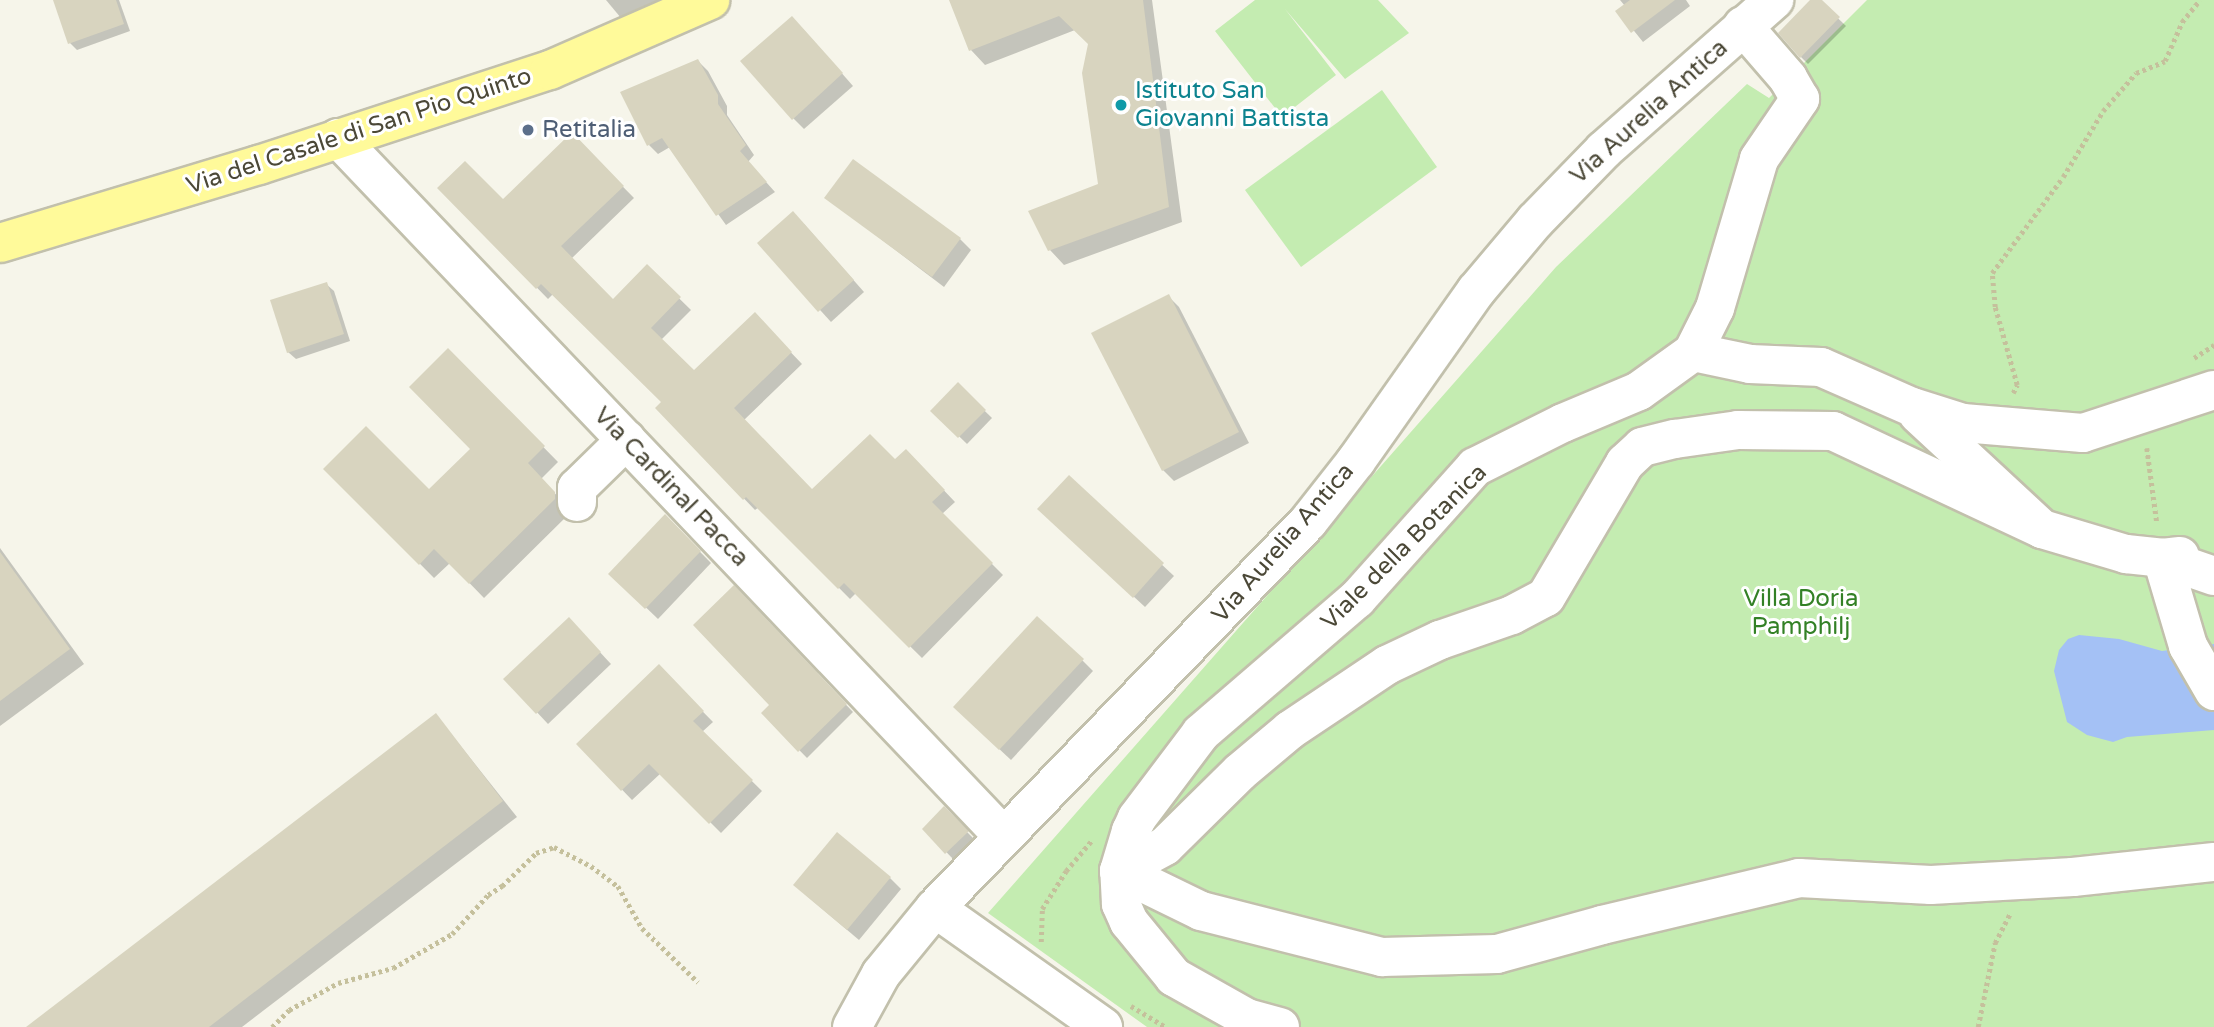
<!DOCTYPE html>
<style>
body{margin:0}
#map{position:relative;width:2214px;height:1027px;overflow:hidden;background:#f6f5ea;font-family:"Varela Round",sans-serif}
div>[style]{position:absolute}
.green>*{inset:0;background:#c4ecb1}
.water>*{inset:0;background:#a4c1f5}
.shadow>*{inset:0;background:#0003}
.building>*{inset:0;background:#d8d4bf}
.path>*{height:4.5px;margin-top:-2.25px;transform-origin:0;background:repeating-linear-gradient(90deg,#c5c09c 0 3.5px,transparent 0 7px)}
.roads{filter:drop-shadow(2px 0 #c2c0ac) drop-shadow(-2px 0 #c2c0ac) drop-shadow(0 2px #c2c0ac) drop-shadow(0 -2px #c2c0ac)}
.minor>*{height:38px;margin:-19px;padding:0 19px;transform-origin:19px;border-radius:19px;background:#fff}
.major>*{height:38px;margin:-19px;padding:0 19px;transform-origin:19px;border-radius:19px;background:#fffa9a}
.dots>*{width:19px;height:19px;translate:-50% -50%;box-sizing:border-box;border:4px solid #fff;border-radius:50%}
span{translate:-50% -50%;white-space:nowrap;text-align:center;line-height:1.15;-webkit-text-stroke:6px #fff;paint-order:stroke}
.culture-label{font-size:24px;color:#0d838f}
.left{translate:0 -50%;text-align:left}
.street-label{font-size:24px;color:#4b4837}
.service-label{font-size:24px;color:#4e5e75}
.park-label{font-size:24px;color:#338126}
</style>
<div id="map">
<div class="green">
<i style="clip-path:polygon(1255px 0,1378px 0,1409px 33px,1345px 79px,1285px 9px,1336px 75px,1282px 117px,1215px 31px)"></i>
<i style="clip-path:polygon(1867px 0,2214px 0,2214px 1027px,1147px 1027px,988px 913px,1556px 267px,1747px 84px,1769px 98px)"></i>
<i style="clip-path:polygon(1382px 90px,1437px 167px,1301px 267px,1245px 190px)"></i>
</div>
<div class="water">
<i style="clip-path:polygon(2079px 635px,2119px 639px,2162px 651px,2214px 644px,2214px 730px,2127px 737px,2113px 742px,2087px 735px,2067px 722px,2054px 671px,2059px 650px,2068px 639px)"></i>
</div>
<div class="shadow">
<i style="clip-path:polygon(64px 0,119px 0,130px 31px,77px 50px,70px 43px)"></i>
<i style="clip-path:polygon(606px 0,671px 0,626px 24px)"></i>
<i style="clip-path:polygon(951px 0,1152px 0,1182px 222px,1064px 265px,1050px 250px,1100px 185px,1090px 44px,1075px 30px,985px 65px,971px 50px)"></i>
<i style="clip-path:polygon(1620px 0,1686px 0,1690px 6px,1643px 42px,1618px 11px,1625px 6px)"></i>
<i style="clip-path:polygon(1813px 0,1819px 0,1846px 26px,1808px 64px,1801px 57px)"></i>
<i style="clip-path:polygon(803px 29px,853px 86px,804px 129px,793px 118px)"></i>
<i style="clip-path:polygon(698px 61px,708px 71px,727px 106px,727px 115px,754px 155px,748px 162px,775px 192px,726px 225px,670px 147px,658px 154px,649px 145px)"></i>
<i style="clip-path:polygon(572px 135px,634px 198px,571px 259px,613px 301px,647px 267px,691px 310px,661px 340px,694px 373px,755px 315px,802px 364px,744px 420px,812px 491px,895px 462px,917px 462px,955px 502px,942px 514px,1003px 575px,922px 658px,856px 593px,850px 599px,759px 507px,755px 510px,657px 408px,664px 402px,553px 294px,548px 299px,440px 188px,503px 202px)"></i>
<i style="clip-path:polygon(827px 198px,960px 239px,971px 250px,944px 287px)"></i>
<i style="clip-path:polygon(804px 224px,864px 292px,831px 322px,759px 243px)"></i>
<i style="clip-path:polygon(326px 284px,334px 291px,350px 341px,296px 359px,288px 352px)"></i>
<i style="clip-path:polygon(1168px 296px,1179px 307px,1249px 443px,1174px 481px,1163px 470px)"></i>
<i style="clip-path:polygon(448px 350px,558px 462px,541px 479px,569px 508px,569px 514px,484px 598px,450px 563px,434px 578px,326px 469px,429px 491px,472px 449px)"></i>
<i style="clip-path:polygon(958px 385px,992px 418px,967px 444px,933px 411px)"></i>
<i style="clip-path:polygon(1069px 478px,1174px 576px,1145px 607px,1051px 520px)"></i>
<i style="clip-path:polygon(665px 516px,711px 563px,658px 619px,611px 574px)"></i>
<i style="clip-path:polygon(0 548px,84px 664px,0 726px)"></i>
<i style="clip-path:polygon(734px 588px,853px 712px,807px 758px,763px 713px,771px 705px)"></i>
<i style="clip-path:polygon(569px 619px,611px 664px,548px 724px,506px 679px)"></i>
<i style="clip-path:polygon(1082px 660px,1093px 671px,1011px 760px,966px 718px)"></i>
<i style="clip-path:polygon(659px 667px,713px 722px,702px 732px,762px 791px,721px 833px,661px 773px,632px 800px,578px 744px)"></i>
<i style="clip-path:polygon(436px 715px,517px 817px,242px 1027px,28px 1027px)"></i>
<i style="clip-path:polygon(944px 809px,975px 840px,954px 860px,924px 829px)"></i>
<i style="clip-path:polygon(890px 878px,901px 889px,859px 940px,807px 896px)"></i>
</div>
<div class="building">
<i style="clip-path:polygon(53px 0,116px 0,124px 24px,68px 44px)"></i>
<i style="clip-path:polygon(949px 0,1143px 0,1169px 207px,1048px 251px,1028px 211px,1098px 184px,1082px 73px,1088px 44px,1059px 16px,969px 51px)"></i>
<i style="clip-path:polygon(1630px 0,1675px 0,1631px 33px,1615px 11px)"></i>
<i style="clip-path:polygon(1810px 0,1822px 0,1840px 17px,1800px 58px,1778px 33px)"></i>
<i style="clip-path:polygon(792px 16px,843px 73px,792px 120px,740px 61px)"></i>
<i style="clip-path:polygon(698px 59px,718px 95px,718px 104px,746px 145px,740px 151px,767px 182px,716px 216px,662px 138px,647px 146px,620px 92px)"></i>
<i style="clip-path:polygon(572px 132px,624px 186px,561px 246px,613px 299px,647px 264px,681px 297px,651px 328px,694px 370px,755px 312px,792px 352px,734px 408px,812px 489px,870px 434px,895px 459px,906px 449px,945px 490px,932px 502px,993px 563px,909px 648px,844px 583px,838px 589px,746px 497px,743px 500px,655px 408px,661px 402px,541px 284px,536px 289px,437px 188px,465px 161px,503px 199px)"></i>
<i style="clip-path:polygon(853px 159px,961px 238px,932px 277px,824px 198px)"></i>
<i style="clip-path:polygon(793px 211px,854px 280px,818px 312px,757px 243px)"></i>
<i style="clip-path:polygon(327px 282px,344px 334px,287px 353px,270px 300px)"></i>
<i style="clip-path:polygon(1169px 294px,1239px 432px,1162px 471px,1091px 333px)"></i>
<i style="clip-path:polygon(448px 348px,545px 446px,528px 463px,555px 492px,555px 499px,469px 584px,434px 549px,419px 565px,323px 469px,366px 426px,429px 489px,470px 449px,409px 387px)"></i>
<i style="clip-path:polygon(958px 382px,986px 410px,958px 438px,930px 411px)"></i>
<i style="clip-path:polygon(1069px 475px,1164px 563px,1133px 598px,1037px 509px)"></i>
<i style="clip-path:polygon(665px 514px,701px 551px,645px 609px,608px 574px)"></i>
<i style="clip-path:polygon(0 552px,70px 649px,0 701px)"></i>
<i style="clip-path:polygon(734px 585px,847px 704px,798px 752px,761px 713px,769px 705px,693px 625px)"></i>
<i style="clip-path:polygon(1037px 616px,1084px 659px,999px 750px,953px 707px)"></i>
<i style="clip-path:polygon(569px 617px,601px 652px,536px 714px,503px 679px)"></i>
<i style="clip-path:polygon(659px 664px,704px 711px,693px 721px,753px 780px,709px 824px,649px 764px,621px 791px,576px 744px)"></i>
<i style="clip-path:polygon(436px 713px,503px 801px,209px 1027px,26px 1027px)"></i>
<i style="clip-path:polygon(944px 806px,969px 831px,945px 854px,922px 829px)"></i>
<i style="clip-path:polygon(837px 832px,891px 877px,847px 930px,793px 885px)"></i>
</div>
<div class="path">
<i style="left:2194px;top:358px;width:24px;rotate:-33deg"></i>
<i style="left:2013px;top:393px;width:9px;rotate:-63deg"></i>
<i style="left:2017px;top:385px;width:81px;rotate:-105.8deg"></i>
<i style="left:1995px;top:307px;width:34px;rotate:-95deg"></i>
<i style="left:1992px;top:273px;width:119px;rotate:-53.5deg"></i>
<i style="left:2063px;top:177px;width:77px;rotate:-58.8deg"></i>
<i style="left:2103px;top:111px;width:50px;rotate:-49deg"></i>
<i style="left:2136px;top:73px;width:31px;rotate:-22deg"></i>
<i style="left:2165px;top:61px;width:43px;rotate:-66.4deg"></i>
<i style="left:2182px;top:22px;width:28px;rotate:-51deg"></i>
<i style="left:2147px;top:448px;width:76px;rotate:82.4deg"></i>
<i style="left:1041px;top:942px;width:33px;rotate:-88deg"></i>
<i style="left:1042px;top:909px;width:45px;rotate:-57.7deg"></i>
<i style="left:1066px;top:871px;width:39px;rotate:-50deg"></i>
<i style="left:1131px;top:1006px;width:41px;rotate:31deg"></i>
<i style="left:272px;top:1027px;width:24px;rotate:-45deg"></i>
<i style="left:289px;top:1010px;width:56px;rotate:-28.9deg"></i>
<i style="left:338px;top:983px;width:57px;rotate:-15.3deg"></i>
<i style="left:393px;top:968px;width:68px;rotate:-30deg"></i>
<i style="left:452px;top:934px;width:53px;rotate:-47.3deg"></i>
<i style="left:488px;top:895px;width:17px;rotate:-33deg"></i>
<i style="left:502px;top:886px;width:47px;rotate:-44.1deg"></i>
<i style="left:536px;top:853px;width:19px;rotate:-18deg"></i>
<i style="left:554px;top:847px;width:42px;rotate:27.2deg"></i>
<i style="left:591px;top:866px;width:34px;rotate:37deg"></i>
<i style="left:618px;top:886px;width:48px;rotate:60.3deg"></i>
<i style="left:642px;top:928px;width:78px;rotate:44deg"></i>
<i style="left:1978px;top:1027px;width:86px;rotate:-78.6deg"></i>
<i style="left:1995px;top:943px;width:34px;rotate:-63deg"></i>
</div>
<div class="roads">
<div class="minor">
<i style="left:338px;top:138px;width:965px;rotate:46.38deg"></i>
<i style="left:1693px;top:352px;width:58px;rotate:11.9deg"></i>
<i style="left:1750px;top:364px;width:71px;rotate:2.4deg"></i>
<i style="left:1821px;top:367px;width:99px;rotate:23.7deg"></i>
<i style="left:1912px;top:407px;width:53px;rotate:17.4deg"></i>
<i style="left:1963px;top:423px;width:120px;rotate:4.8deg"></i>
<i style="left:2083px;top:433px;width:138px;rotate:-18.2deg"></i>
<i style="left:1918px;top:414px;width:169px;rotate:42.8deg"></i>
<i style="left:2042px;top:529px;width:88px;rotate:16.6deg"></i>
<i style="left:2126px;top:554px;width:36px;rotate:6deg"></i>
<i style="left:2162px;top:558px;width:55px;rotate:19.1deg"></i>
<i style="left:577px;top:502px;width:14px;rotate:-90deg"></i>
<i style="left:577px;top:488px;width:69px;rotate:-44.4deg"></i>
<i style="left:2180px;top:556px;width:18px;rotate:174deg"></i>
<i style="left:2162px;top:558px;width:92px;rotate:73.5deg"></i>
<i style="left:2188px;top:646px;width:52px;rotate:60deg"></i>
<i style="left:1119px;top:871px;width:91px;rotate:26deg"></i>
<i style="left:1201px;top:911px;width:187px;rotate:14.3deg"></i>
<i style="left:1382px;top:957px;width:115px;rotate:-1.5deg"></i>
<i style="left:1497px;top:954px;width:109px;rotate:-15.4deg"></i>
<i style="left:1602px;top:925px;width:203px;rotate:-13.4deg"></i>
<i style="left:1799px;top:878px;width:132px;rotate:3deg"></i>
<i style="left:1931px;top:885px;width:142px;rotate:-3.2deg"></i>
<i style="left:2073px;top:877px;width:142px;rotate:-6.1deg"></i>
<i style="left:1119px;top:871px;width:52px;rotate:-28.5deg"></i>
<i style="left:1165px;top:846px;width:105px;rotate:-44.6deg"></i>
<i style="left:1240px;top:772px;width:65px;rotate:-40deg"></i>
<i style="left:1290px;top:730px;width:117px;rotate:-33.8deg"></i>
<i style="left:1387px;top:665px;width:59px;rotate:-25.3deg"></i>
<i style="left:1440px;top:640px;width:76px;rotate:-19.1deg"></i>
<i style="left:1512px;top:615px;width:38px;rotate:-28deg"></i>
<i style="left:1546px;top:597px;width:156px;rotate:-59.5deg"></i>
<i style="left:1625px;top:463px;width:23px;rotate:-43deg"></i>
<i style="left:1642px;top:447px;width:34px;rotate:-14deg"></i>
<i style="left:1675px;top:439px;width:64px;rotate:-8.1deg"></i>
<i style="left:1738px;top:430px;width:95px;rotate:0.6deg"></i>
<i style="left:1833px;top:431px;width:231px;rotate:25.1deg"></i>
<i style="left:935px;top:908px;width:206px;rotate:35.3deg"></i>
<i style="left:852px;top:1027px;width:60px;rotate:-61.3deg"></i>
<i style="left:881px;top:974px;width:85px;rotate:-50.7deg"></i>
<i style="left:935px;top:908px;width:537px;rotate:-45.98deg"></i>
<i style="left:1308px;top:522px;width:78px;rotate:-51.8deg"></i>
<i style="left:1356px;top:461px;width:208px;rotate:-54.8deg"></i>
<i style="left:1476px;top:291px;width:92px;rotate:-49.9deg"></i>
<i style="left:1535px;top:221px;width:99px;rotate:-45.8deg"></i>
<i style="left:1604px;top:150px;width:227px;rotate:-41.4deg"></i>
<i style="left:1280px;top:1027px;width:34px;rotate:-165deg"></i>
<i style="left:1247px;top:1018px;width:84px;rotate:-150.7deg"></i>
<i style="left:1174px;top:977px;width:71px;rotate:-129.3deg"></i>
<i style="left:1129px;top:922px;width:20px;rotate:-114deg"></i>
<i style="left:1121px;top:904px;width:33px;rotate:-93deg"></i>
<i style="left:1119px;top:871px;width:42px;rotate:-73.3deg"></i>
<i style="left:1131px;top:831px;width:14px;rotate:-65deg"></i>
<i style="left:1137px;top:818px;width:106px;rotate:-53deg"></i>
<i style="left:1201px;top:733px;width:206px;rotate:-40.7deg"></i>
<i style="left:1357px;top:599px;width:177px;rotate:-48.2deg"></i>
<i style="left:1475px;top:467px;width:98px;rotate:-26.6deg"></i>
<i style="left:1563px;top:423px;width:82px;rotate:-22.8deg"></i>
<i style="left:1639px;top:391px;width:67px;rotate:-35.8deg"></i>
<i style="left:1693px;top:352px;width:49px;rotate:-63.4deg"></i>
<i style="left:1715px;top:308px;width:155px;rotate:-73.5deg"></i>
<i style="left:1759px;top:159px;width:73px;rotate:-55.7deg"></i>
<i style="left:1800px;top:99px;width:24px;rotate:-120deg"></i>
<i style="left:1788px;top:78px;width:69px;rotate:-130.9deg"></i>
</div>
<div class="major">
<i style="left:0;top:243px;width:270px;rotate:-16.8deg"></i>
<i style="left:259px;top:165px;width:306px;rotate:-18.1deg"></i>
<i style="left:550px;top:70px;width:175px;rotate:-23.6deg"></i>
</div>
</div>
<div class="dots">
<i style="left:1121px;top:105px;background:#0f9aa8"></i>
<i style="left:528px;top:130px;background:#5c6f8a"></i>
</div>
<div class="culture-label">
<span class="left" style="left:1135px;top:105px">Istituto San<br>Giovanni Battista</span>
</div>
<div class="street-label">
<span style="left:1649px;top:112px;rotate:-42deg">Via Aurelia Antica</span>
<span style="left:359px;top:131px;rotate:-18deg">Via del Casale di San Pio Quinto</span>
<span style="left:671px;top:487px;rotate:46deg">Via Cardinal Pacca</span>
<span style="left:1283px;top:543px;rotate:-49deg">Via Aurelia Antica</span>
<span style="left:1404px;top:547px;rotate:-45deg">Viale della Botanica</span>
</div>
<div class="service-label">
<span class="left" style="left:542px;top:130px">Retitalia</span>
</div>
<div class="park-label">
<span style="left:1801px;top:613px">Villa Doria<br>Pamphilj</span>
</div>
</div>
